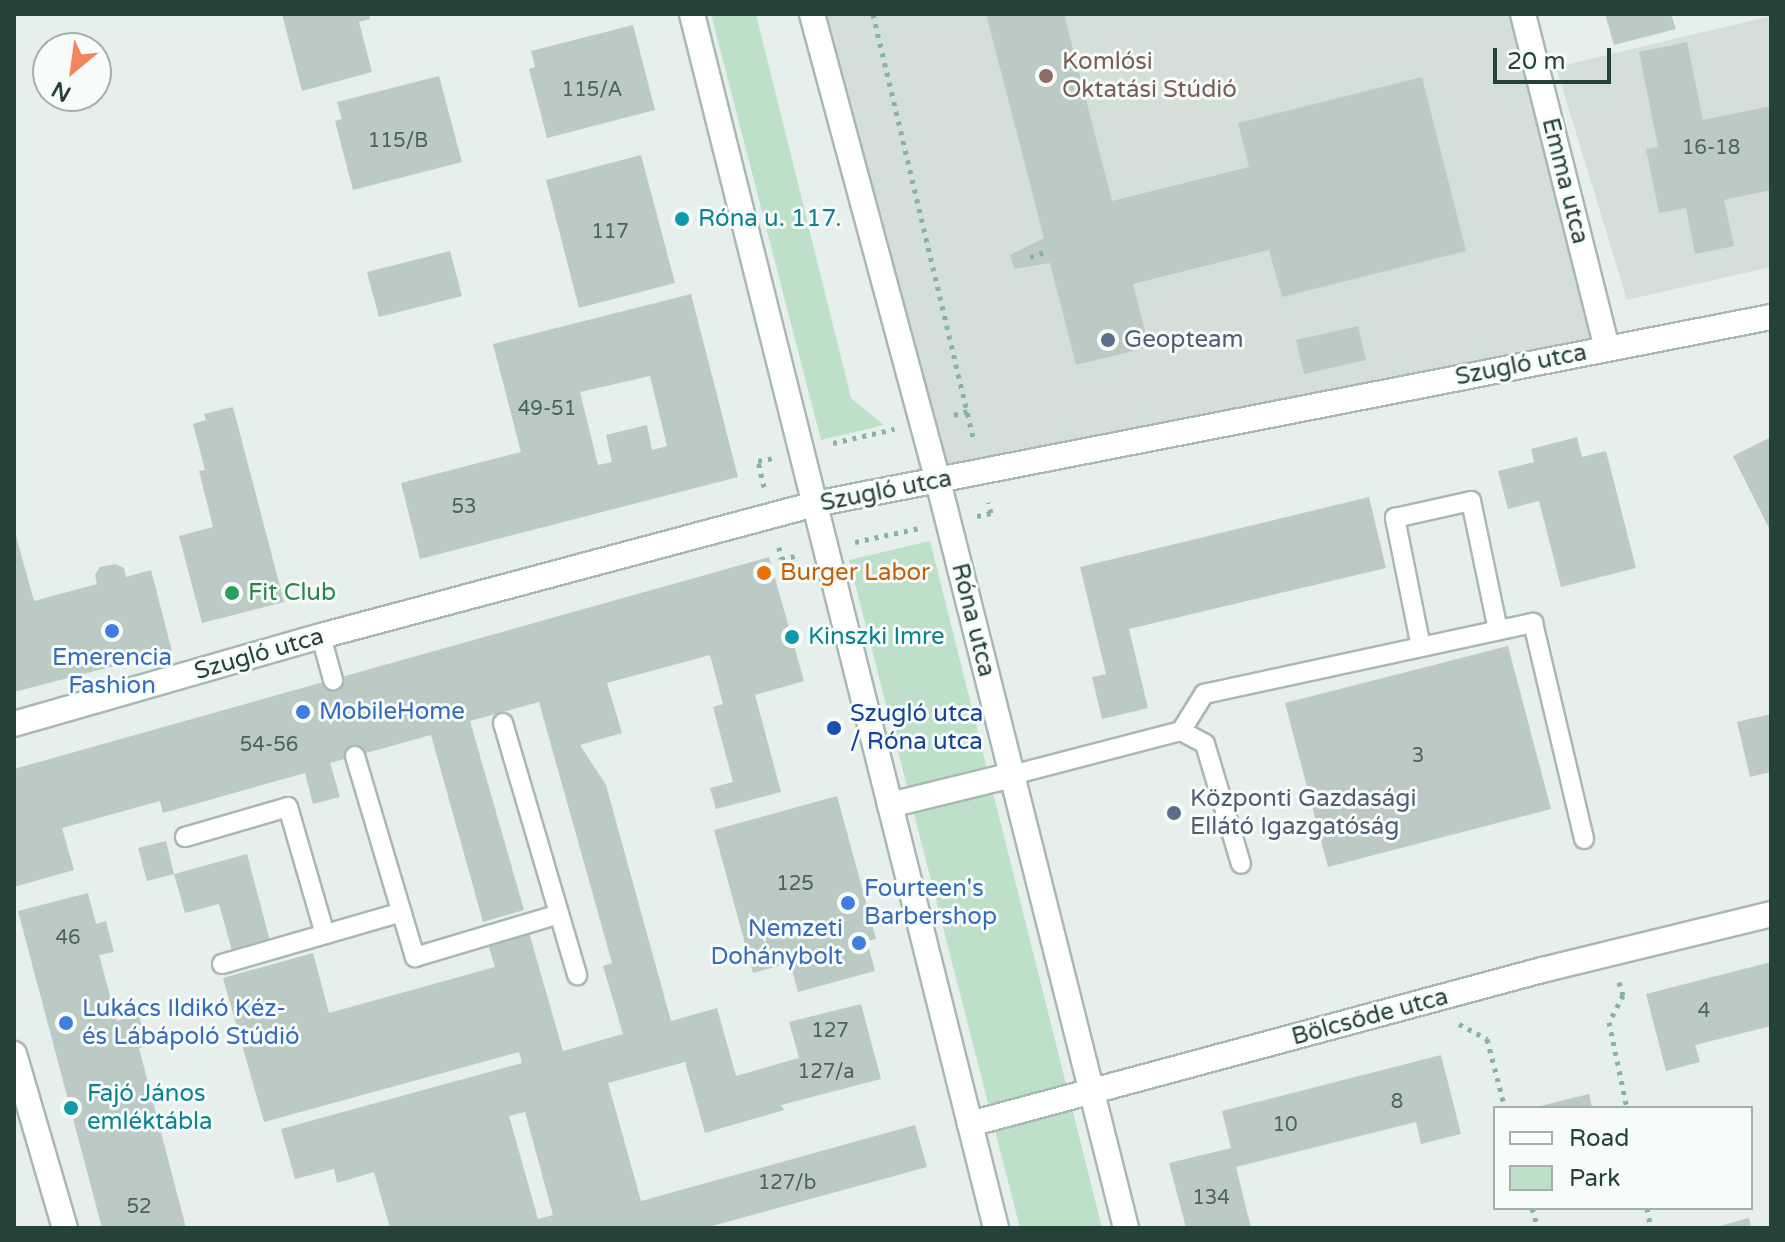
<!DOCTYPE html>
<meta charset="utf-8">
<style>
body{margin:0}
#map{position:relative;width:1785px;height:1242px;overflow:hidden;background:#e6efeb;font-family:"Varela Round",sans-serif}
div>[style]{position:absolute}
.built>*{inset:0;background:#d4dfda}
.green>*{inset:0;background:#bfe0c8}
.building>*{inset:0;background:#bbcac4}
.path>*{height:5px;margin-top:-2.5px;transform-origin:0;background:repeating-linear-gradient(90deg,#86b3a5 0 4px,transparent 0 10px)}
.roads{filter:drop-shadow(2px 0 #a8b8b2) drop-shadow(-2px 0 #a8b8b2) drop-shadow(0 2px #a8b8b2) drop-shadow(0 -2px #a8b8b2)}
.lane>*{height:18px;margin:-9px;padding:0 9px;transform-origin:9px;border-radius:9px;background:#fff}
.street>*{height:24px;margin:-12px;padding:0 12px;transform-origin:12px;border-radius:12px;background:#fff}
.secondary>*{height:24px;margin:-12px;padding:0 12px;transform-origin:12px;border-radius:12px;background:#fff}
.dots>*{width:22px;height:22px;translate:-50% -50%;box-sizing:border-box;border:4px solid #f7fbf9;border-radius:50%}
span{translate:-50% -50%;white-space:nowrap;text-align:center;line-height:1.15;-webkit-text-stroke:6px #f7fbf9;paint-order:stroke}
.number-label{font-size:20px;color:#4a645c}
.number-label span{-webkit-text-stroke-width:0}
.education-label{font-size:24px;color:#785e54}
.left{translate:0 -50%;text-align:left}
.street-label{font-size:24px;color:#24423a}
.culture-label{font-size:24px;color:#0d838f}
.service-label{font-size:24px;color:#4e5e75}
.food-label{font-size:24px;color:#c56008}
.leisure-label{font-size:24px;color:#27864d}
.shop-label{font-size:24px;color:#366cbe}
.right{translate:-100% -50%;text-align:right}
.transit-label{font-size:24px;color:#164399}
.frame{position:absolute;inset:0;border:16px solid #24423a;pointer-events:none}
.legend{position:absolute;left:1493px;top:1106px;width:260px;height:104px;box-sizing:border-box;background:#f7fbf9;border:2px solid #a3b1ad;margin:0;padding:10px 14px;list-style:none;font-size:24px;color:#24423a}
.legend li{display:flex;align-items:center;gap:16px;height:40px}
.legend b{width:40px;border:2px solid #a3b1ad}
.north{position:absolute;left:32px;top:32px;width:80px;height:80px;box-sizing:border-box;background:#f7fbf9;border:2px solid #a3b1ad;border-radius:50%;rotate:209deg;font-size:22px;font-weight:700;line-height:32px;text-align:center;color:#24423a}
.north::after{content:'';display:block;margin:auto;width:28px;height:36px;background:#f4845f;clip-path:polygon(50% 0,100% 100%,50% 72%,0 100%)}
.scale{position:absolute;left:1493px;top:48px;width:118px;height:36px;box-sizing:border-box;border:4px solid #24423a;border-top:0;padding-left:10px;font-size:24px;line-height:28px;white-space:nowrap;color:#24423a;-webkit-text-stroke:6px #f7fbf9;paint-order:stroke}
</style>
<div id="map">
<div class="built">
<i style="clip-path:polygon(820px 14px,1516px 14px,1602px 345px,942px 473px)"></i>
<i style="clip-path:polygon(1771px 16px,1771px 267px,1627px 300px,1556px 67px)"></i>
</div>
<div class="green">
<i style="clip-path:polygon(711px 14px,756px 14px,851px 398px,884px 425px,821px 440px)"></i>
<i style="clip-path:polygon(930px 541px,1102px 1228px,1020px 1228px,849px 560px)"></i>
</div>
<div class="building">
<i style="clip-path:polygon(282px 14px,369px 14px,370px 19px,359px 22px,372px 72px,302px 91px)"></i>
<i style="clip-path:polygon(986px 14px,1064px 14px,1112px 201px,1249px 167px,1238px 123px,1422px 77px,1466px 251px,1282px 297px,1269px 250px,1133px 284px,1149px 347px,1076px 365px,1050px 263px,1014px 269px,1010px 255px,1044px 238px)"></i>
<i style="clip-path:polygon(1605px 14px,1671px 14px,1676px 29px,1614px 45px)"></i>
<i style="clip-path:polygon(633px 25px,655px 110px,547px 138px,529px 69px,535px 67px,531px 51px)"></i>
<i style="clip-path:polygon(1687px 42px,1703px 120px,1771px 106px,1771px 190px,1724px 200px,1734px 246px,1695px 254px,1686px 208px,1659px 213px,1646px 149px,1658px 147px,1639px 52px)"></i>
<i style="clip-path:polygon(439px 76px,462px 162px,353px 190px,335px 121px,342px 119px,337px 102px)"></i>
<i style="clip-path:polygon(641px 155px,675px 283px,579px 308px,546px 180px)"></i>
<i style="clip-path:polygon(450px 251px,462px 296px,379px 317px,367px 272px)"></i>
<i style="clip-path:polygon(evenodd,691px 294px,738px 477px,420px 559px,401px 483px,521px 452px,493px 344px,691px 294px,650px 376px,667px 446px,652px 450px,647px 425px,606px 435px,612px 462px,598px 465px,580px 392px,650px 376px)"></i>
<i style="clip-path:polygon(1358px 326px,1366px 360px,1304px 374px,1296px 340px)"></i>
<i style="clip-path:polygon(233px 407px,284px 602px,202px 623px,179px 536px,213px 527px,199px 471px,205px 470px,193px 424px,206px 420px,204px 414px)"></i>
<i style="clip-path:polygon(1577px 437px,1582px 457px,1606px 451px,1636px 568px,1561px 587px,1539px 501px,1508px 509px,1498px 471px,1534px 462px,1531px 449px)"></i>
<i style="clip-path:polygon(1771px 437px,1771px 532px,1733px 456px)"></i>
<i style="clip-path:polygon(1369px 497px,1386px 568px,1129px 629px,1148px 708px,1102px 719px,1092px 677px,1106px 674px,1080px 567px)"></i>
<i style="clip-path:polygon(14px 529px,34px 601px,97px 584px,95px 575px,100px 567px,115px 564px,124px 568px,126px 577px,151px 570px,172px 651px,14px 692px)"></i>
<i style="clip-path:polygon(evenodd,769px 557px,804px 681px,755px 695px,781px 792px,716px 809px,710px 788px,733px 782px,713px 707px,723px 704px,710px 655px,607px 683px,622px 733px,580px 745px,606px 785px,671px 1021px,717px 1008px,736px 1076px,799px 1058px,789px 1022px,861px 1004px,881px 1079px,781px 1105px,784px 1110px,705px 1133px,685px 1062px,608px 1083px,641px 1201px,915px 1125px,927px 1167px,705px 1228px,390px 1228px,374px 1172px,337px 1183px,334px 1169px,295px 1179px,281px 1129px,522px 1063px,519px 1052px,264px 1122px,223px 978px,313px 953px,329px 1013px,495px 967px,487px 941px,528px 929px,563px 1051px,623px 1034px,603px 966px,612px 963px,539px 702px,470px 721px,524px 910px,483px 922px,431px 735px,330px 763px,340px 797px,313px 804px,305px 773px,163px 813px,160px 801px,62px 828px,74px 870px,14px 887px,14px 769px,769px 557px,525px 1112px,553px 1215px,538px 1219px,509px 1116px,525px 1112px)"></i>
<i style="clip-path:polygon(1508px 646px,1551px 809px,1328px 867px,1285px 703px)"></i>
<i style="clip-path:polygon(1771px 714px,1771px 772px,1750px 777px,1737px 722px)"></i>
<i style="clip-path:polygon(837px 796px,876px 939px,867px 941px,875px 971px,798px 992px,790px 963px,753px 973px,714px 830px)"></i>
<i style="clip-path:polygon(166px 841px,174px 874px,147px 881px,138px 848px)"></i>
<i style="clip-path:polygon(247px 854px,270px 941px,232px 951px,219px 904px,185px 913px,174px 874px)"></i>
<i style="clip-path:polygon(88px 893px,96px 924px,106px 921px,114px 952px,99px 955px,117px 1021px,139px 1015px,147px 1046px,139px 1048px,186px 1228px,102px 1228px,18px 911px)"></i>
<i style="clip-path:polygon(1771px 962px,1771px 1026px,1695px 1045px,1700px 1062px,1666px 1071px,1646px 994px)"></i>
<i style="clip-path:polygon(1441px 1055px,1461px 1134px,1421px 1144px,1416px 1122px,1236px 1167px,1251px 1228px,1186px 1228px,1169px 1163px,1231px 1148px,1222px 1111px)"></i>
<i style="clip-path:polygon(1589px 1094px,1592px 1108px,1536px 1108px,1536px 1107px)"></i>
<i style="clip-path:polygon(1749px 1218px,1751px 1228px,1716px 1228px,1716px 1227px)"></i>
</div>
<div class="path">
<i style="left:873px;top:14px;width:439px;rotate:76.7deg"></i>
<i style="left:1030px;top:257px;width:18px;rotate:-19deg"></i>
<i style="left:954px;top:415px;width:15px;rotate:-16deg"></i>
<i style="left:833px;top:443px;width:63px;rotate:-12.9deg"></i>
<i style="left:764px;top:487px;width:27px;rotate:-103deg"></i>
<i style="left:758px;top:461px;width:15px;rotate:-11deg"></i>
<i style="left:977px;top:516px;width:14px;rotate:-12deg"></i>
<i style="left:991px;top:513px;width:11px;rotate:-105deg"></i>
<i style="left:855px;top:542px;width:66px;rotate:-12.2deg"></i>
<i style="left:779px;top:547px;width:12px;rotate:81deg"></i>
<i style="left:781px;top:559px;width:14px;rotate:-12deg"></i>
<i style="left:1619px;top:982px;width:14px;rotate:73deg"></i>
<i style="left:1623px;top:995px;width:30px;rotate:117deg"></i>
<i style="left:1609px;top:1022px;width:88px;rotate:78.2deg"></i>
<i style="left:1459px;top:1024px;width:32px;rotate:28deg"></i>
<i style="left:1487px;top:1039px;width:71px;rotate:75.4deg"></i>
<i style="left:1532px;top:1208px;width:21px;rotate:73deg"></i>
<i style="left:1647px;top:1208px;width:20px;rotate:79deg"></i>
</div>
<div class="roads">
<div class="lane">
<i style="left:321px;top:636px;width:46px;rotate:74.7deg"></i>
<i style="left:1421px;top:647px;width:132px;rotate:-101.4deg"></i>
<i style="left:1395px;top:518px;width:78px;rotate:-12.6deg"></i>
<i style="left:1471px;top:501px;width:132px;rotate:78.2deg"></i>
<i style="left:503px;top:723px;width:263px;rotate:73.6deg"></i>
<i style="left:1181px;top:731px;width:44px;rotate:-58.1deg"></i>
<i style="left:1204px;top:694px;width:337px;rotate:-12.2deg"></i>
<i style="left:1533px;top:623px;width:222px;rotate:76.7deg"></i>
<i style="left:355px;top:756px;width:210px;rotate:73.4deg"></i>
<i style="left:415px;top:957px;width:150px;rotate:-16.6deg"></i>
<i style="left:1012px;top:775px;width:175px;rotate:-14.6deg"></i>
<i style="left:1181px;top:731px;width:27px;rotate:28deg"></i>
<i style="left:1205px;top:744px;width:125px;rotate:73.3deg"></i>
<i style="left:185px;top:837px;width:107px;rotate:-16.2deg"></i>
<i style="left:288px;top:807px;width:132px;rotate:73.8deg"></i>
<i style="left:222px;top:964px;width:187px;rotate:-16.1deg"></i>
</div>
<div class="street">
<i style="left:1523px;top:14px;width:344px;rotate:75.9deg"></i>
<i style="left:815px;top:504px;width:974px;rotate:-11.07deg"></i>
<i style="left:890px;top:805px;width:126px;rotate:-13.8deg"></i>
<i style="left:14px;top:1054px;width:181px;rotate:73.7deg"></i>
<i style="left:970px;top:1124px;width:592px;rotate:-15.07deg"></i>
<i style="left:1542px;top:970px;width:236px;rotate:-13.7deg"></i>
</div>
<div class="secondary">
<i style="left:692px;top:14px;width:1251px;rotate:75.94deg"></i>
<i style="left:812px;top:14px;width:484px;rotate:74.9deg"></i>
<i style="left:938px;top:481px;width:770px;rotate:75.87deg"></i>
<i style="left:14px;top:724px;width:319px;rotate:-16deg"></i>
<i style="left:321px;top:636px;width:511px;rotate:-14.96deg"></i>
</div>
</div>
<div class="dots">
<i style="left:1046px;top:76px;background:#8d6e63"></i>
<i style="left:682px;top:219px;background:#0f9aa8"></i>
<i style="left:1108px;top:340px;background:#5c6f8a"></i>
<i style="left:764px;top:573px;background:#e8710a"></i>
<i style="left:232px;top:593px;background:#2e9e5b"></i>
<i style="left:112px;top:631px;background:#3f7fe0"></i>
<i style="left:792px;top:637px;background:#0f9aa8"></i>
<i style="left:303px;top:712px;background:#3f7fe0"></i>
<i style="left:834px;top:728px;background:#1a4fb4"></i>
<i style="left:1174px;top:813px;background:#5c6f8a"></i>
<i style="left:848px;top:903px;background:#3f7fe0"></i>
<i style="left:859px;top:943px;background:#3f7fe0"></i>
<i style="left:66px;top:1023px;background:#3f7fe0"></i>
<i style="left:71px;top:1108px;background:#0f9aa8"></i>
</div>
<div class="number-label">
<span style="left:592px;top:90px">115/A</span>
<span style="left:398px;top:141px">115/B</span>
<span style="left:1711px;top:148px">16-18</span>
<span style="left:610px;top:232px">117</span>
<span style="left:547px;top:409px">49-51</span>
<span style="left:464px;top:507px">53</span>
<span style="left:269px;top:745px">54-56</span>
<span style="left:1418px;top:756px">3</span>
<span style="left:795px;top:884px">125</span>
<span style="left:68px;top:938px">46</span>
<span style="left:1704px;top:1011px">4</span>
<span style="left:830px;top:1031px">127</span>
<span style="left:826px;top:1072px">127/a</span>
<span style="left:1397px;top:1102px">8</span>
<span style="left:1285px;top:1125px">10</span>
<span style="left:787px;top:1183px">127/b</span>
<span style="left:1211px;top:1198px">134</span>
<span style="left:139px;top:1207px">52</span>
</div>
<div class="education-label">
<span class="left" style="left:1062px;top:76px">Komlósi<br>Oktatási Stúdió</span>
</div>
<div class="street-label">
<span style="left:1565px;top:181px;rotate:76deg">Emma utca</span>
<span style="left:1521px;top:365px;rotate:-11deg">Szugló utca</span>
<span style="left:886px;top:491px;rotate:-11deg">Szugló utca</span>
<span style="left:973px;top:620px;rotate:76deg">Róna utca</span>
<span style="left:259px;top:654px;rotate:-16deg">Szugló utca</span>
<span style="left:1370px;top:1017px;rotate:-15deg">Bölcsőde utca</span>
</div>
<div class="culture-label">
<span class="left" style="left:698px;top:219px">Róna u. 117.</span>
<span class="left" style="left:808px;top:637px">Kinszki Imre</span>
<span class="left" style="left:87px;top:1108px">Fajó János<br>emléktábla</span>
</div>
<div class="service-label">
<span class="left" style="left:1124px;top:340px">Geopteam</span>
<span class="left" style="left:1190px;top:813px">Központi Gazdasági<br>Ellátó Igazgatóság</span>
</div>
<div class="food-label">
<span class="left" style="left:780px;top:573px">Burger Labor</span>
</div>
<div class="leisure-label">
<span class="left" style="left:248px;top:593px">Fit Club</span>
</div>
<div class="shop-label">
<span style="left:112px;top:672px">Emerencia<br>Fashion</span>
<span class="left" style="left:319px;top:712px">MobileHome</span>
<span class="left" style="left:864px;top:903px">Fourteen's<br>Barbershop</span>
<span class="right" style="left:843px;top:943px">Nemzeti<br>Dohánybolt</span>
<span class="left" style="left:82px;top:1023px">Lukács Ildikó Kéz-<br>és Lábápoló Stúdió</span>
</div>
<div class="transit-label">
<span class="left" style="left:850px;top:728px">Szugló utca<br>/ Róna utca</span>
</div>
<div class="frame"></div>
<ul class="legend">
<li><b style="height:10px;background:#fff"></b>Road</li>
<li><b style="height:22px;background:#bfe0c8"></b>Park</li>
</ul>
<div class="north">N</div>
<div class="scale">20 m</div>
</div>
